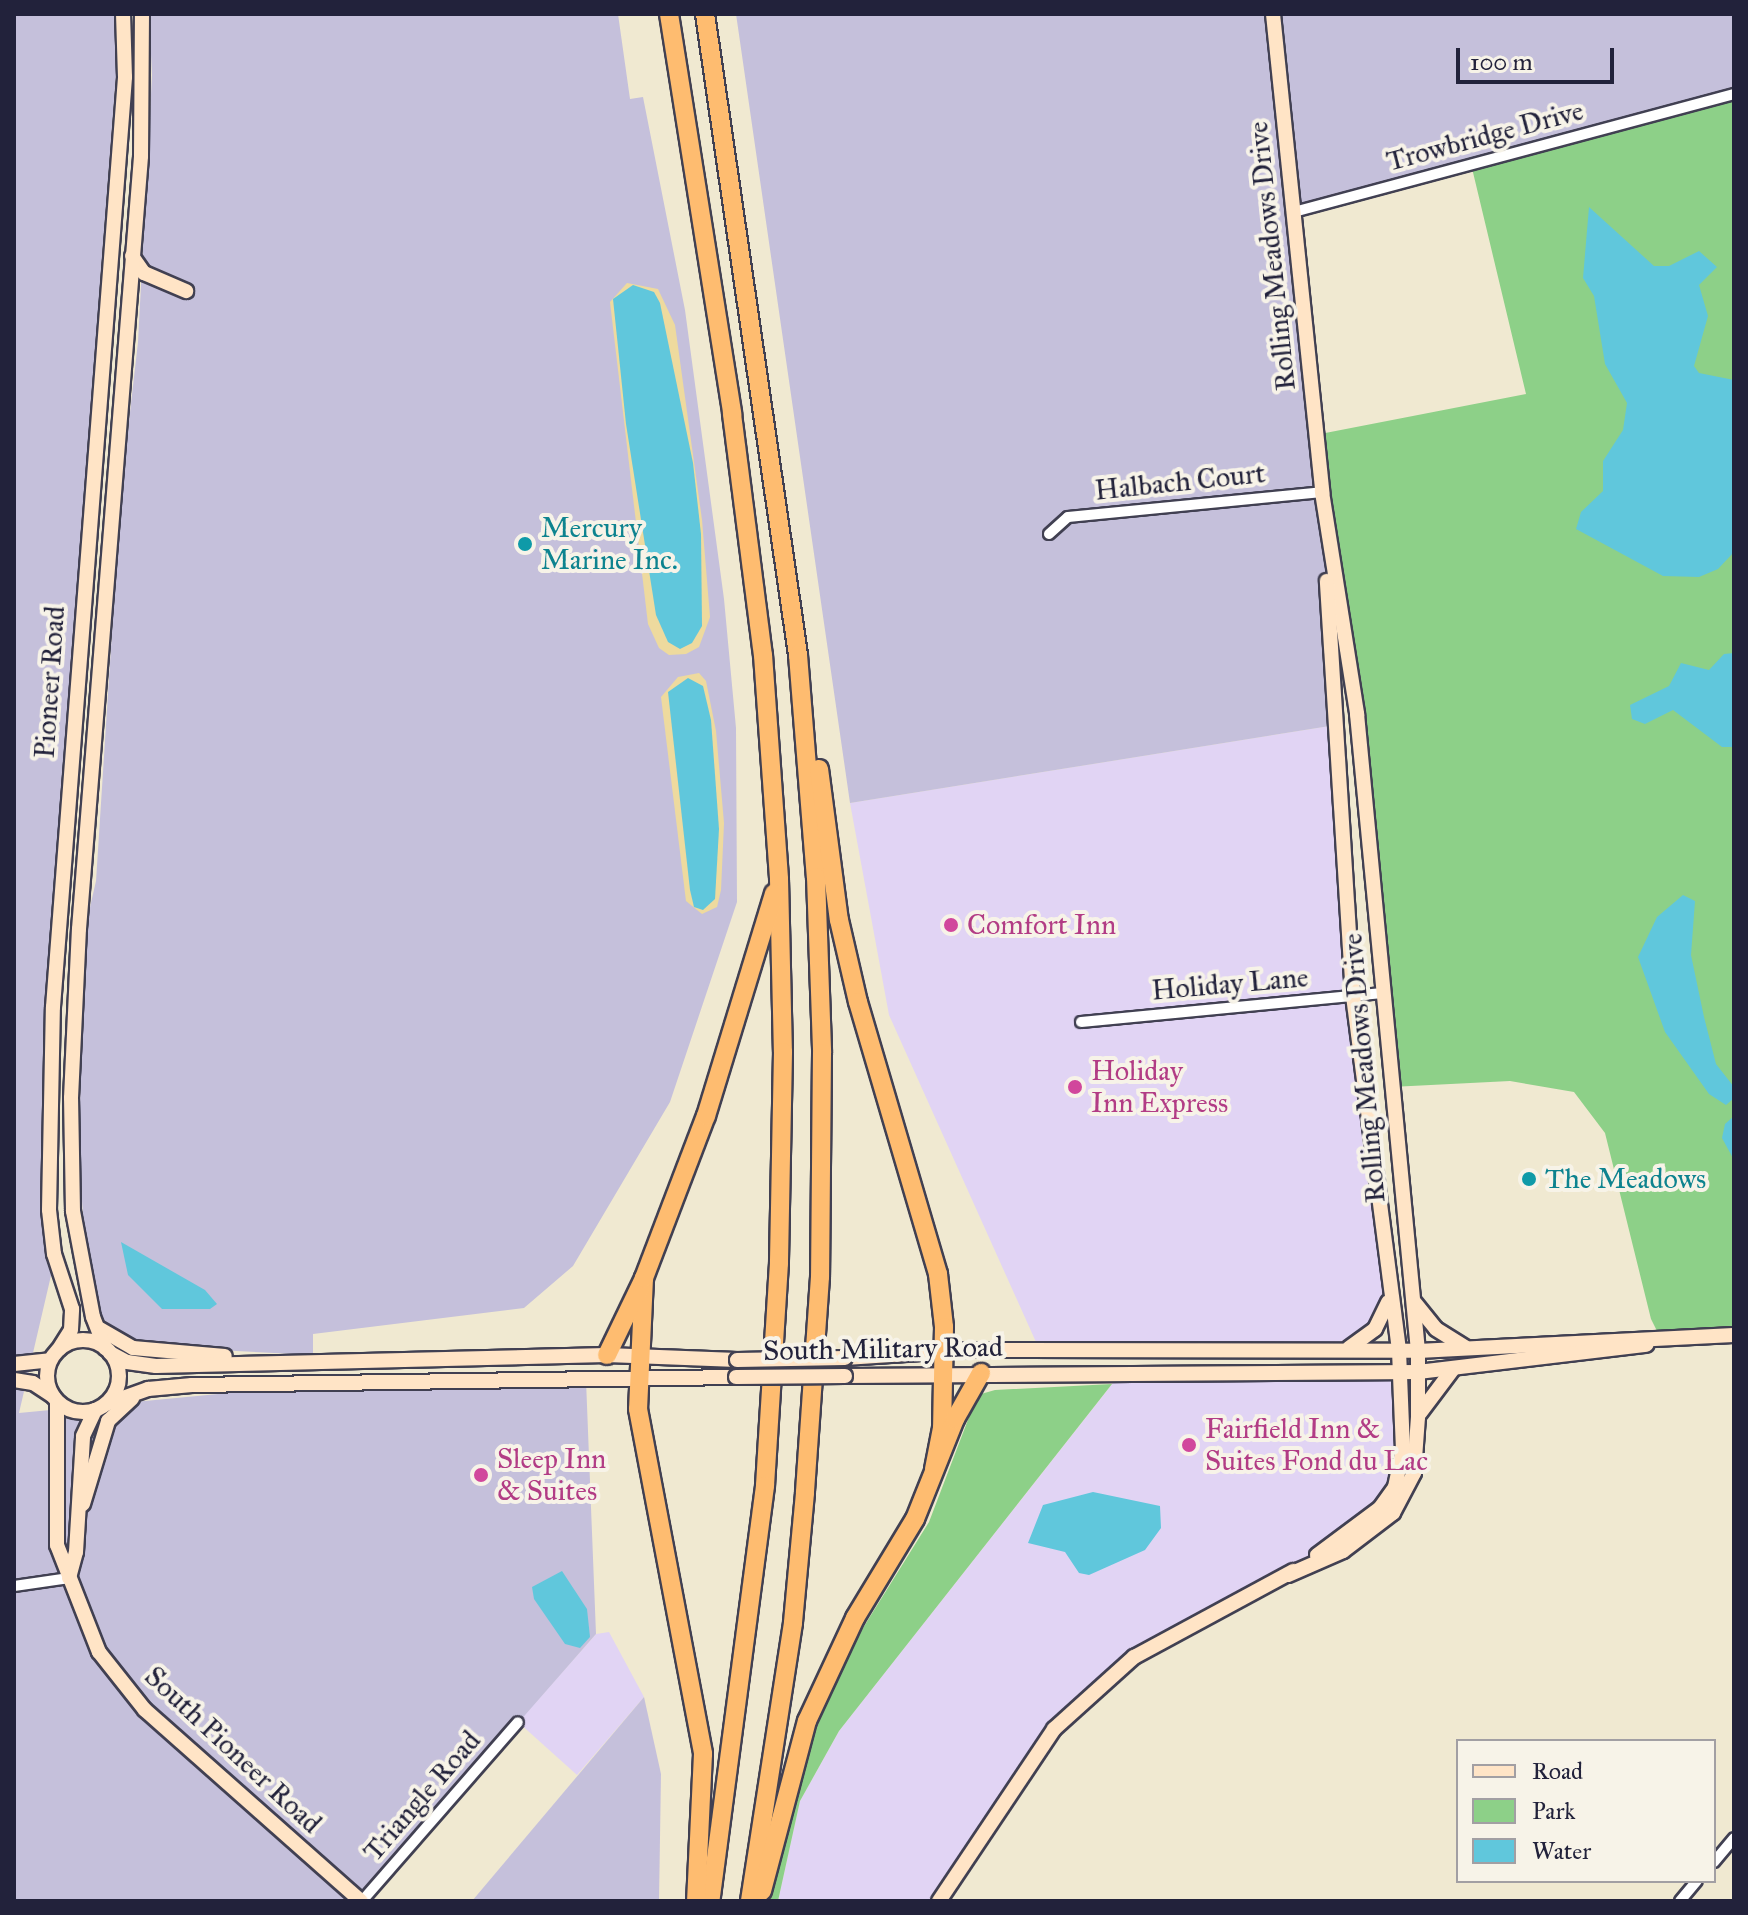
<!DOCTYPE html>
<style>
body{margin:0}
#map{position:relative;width:1748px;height:1915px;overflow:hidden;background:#f0e9d1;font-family:"IM FELL Great Primer",serif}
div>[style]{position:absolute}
.built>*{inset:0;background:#e1d4f4}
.industrial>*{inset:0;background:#c5c0db}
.green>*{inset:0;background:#8dd088}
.sand>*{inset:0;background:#eeda9e}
.water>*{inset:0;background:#60c7dc}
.roads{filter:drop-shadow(2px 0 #414052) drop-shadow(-2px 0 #414052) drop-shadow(0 2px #414052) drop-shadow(0 -2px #414052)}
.street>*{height:10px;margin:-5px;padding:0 5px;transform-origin:5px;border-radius:5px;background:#fff}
.secondary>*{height:14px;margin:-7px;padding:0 7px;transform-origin:7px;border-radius:7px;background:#ffe4c6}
.secondary>.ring{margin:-7px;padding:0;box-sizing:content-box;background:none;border:14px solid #ffe4c6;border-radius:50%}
.highway>*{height:18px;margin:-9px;padding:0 9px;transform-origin:9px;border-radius:9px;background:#febc70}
.bridges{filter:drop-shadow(2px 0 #414052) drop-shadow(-2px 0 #414052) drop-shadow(0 2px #414052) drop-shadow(0 -2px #414052)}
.secondary-bridge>*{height:14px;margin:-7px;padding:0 7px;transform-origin:7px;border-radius:7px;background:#ffe4c6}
.dots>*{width:22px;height:22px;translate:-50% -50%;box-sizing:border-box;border:4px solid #f7f3e8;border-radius:50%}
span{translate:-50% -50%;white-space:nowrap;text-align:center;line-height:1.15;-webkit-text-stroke:8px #f7f3e8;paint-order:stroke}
.street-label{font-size:28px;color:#22223b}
.culture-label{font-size:28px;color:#0d838f}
.left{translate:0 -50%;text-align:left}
.hotel-label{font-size:28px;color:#b23c85}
.frame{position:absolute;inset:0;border:16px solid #22223b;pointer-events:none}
.legend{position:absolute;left:1456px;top:1739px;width:260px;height:144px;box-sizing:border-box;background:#f7f3e8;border:2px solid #a29fa3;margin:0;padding:10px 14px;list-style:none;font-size:24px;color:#22223b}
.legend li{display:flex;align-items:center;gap:16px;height:40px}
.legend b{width:40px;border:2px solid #a29fa3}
.scale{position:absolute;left:1456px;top:48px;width:158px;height:36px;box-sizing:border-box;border:4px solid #22223b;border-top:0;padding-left:10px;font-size:24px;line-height:28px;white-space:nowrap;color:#22223b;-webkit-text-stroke:6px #f7f3e8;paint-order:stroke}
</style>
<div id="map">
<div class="built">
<i style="clip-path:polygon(1336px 725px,1353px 997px,1387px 1278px,1384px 1314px,1343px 1351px,1040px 1351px,889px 1015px,850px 803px)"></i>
<i style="clip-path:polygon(1400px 1372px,1403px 1450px,1380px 1508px,1288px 1575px,1133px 1657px,1054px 1729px,939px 1901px,778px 1901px,800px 1801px,839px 1731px,1120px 1374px)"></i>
<i style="clip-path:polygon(609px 1632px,644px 1697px,577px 1775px,518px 1722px,596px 1634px)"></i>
</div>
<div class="industrial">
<i style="clip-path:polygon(14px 14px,116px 14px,118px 50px,47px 977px,43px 1165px,53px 1267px,19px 1413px,239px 1392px,586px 1380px,596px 1634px,362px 1901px,14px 1901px)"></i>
<i style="clip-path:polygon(149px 14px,618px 14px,630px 99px,643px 97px,685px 310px,724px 599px,736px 728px,737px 902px,670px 1102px,573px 1266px,524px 1308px,313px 1334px,313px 1355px,158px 1347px,112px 1334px,98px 1311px,84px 1232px,79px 1155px,82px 1001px,87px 920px,96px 881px,121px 491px,138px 342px,152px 75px)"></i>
<i style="clip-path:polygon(736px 14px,1734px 14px,1734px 94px,1294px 212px,1322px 492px,1336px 725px,850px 803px)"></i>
<i style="clip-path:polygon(644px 1697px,661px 1774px,659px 1901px,472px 1901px)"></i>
</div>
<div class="green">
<i style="clip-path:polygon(1734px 94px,1734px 1335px,1662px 1341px,1651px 1319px,1605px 1133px,1574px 1092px,1510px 1081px,1391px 1087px,1370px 846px,1315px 435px,1526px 394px,1471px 164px)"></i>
<i style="clip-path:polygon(1112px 1384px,839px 1731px,800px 1801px,778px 1901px,765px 1901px,796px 1786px,829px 1693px,853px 1644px,929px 1522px,974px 1404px,981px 1394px,995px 1390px)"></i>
</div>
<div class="sand">
<i style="clip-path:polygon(627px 283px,658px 289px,675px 325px,702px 520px,710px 617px,699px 647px,686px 654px,669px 655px,659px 648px,648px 624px,610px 302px)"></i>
<i style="clip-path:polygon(699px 673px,706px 681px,716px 731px,724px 823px,721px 890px,717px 907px,702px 914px,686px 901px,661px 697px,678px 677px)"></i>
</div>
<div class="water">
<i style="clip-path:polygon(1589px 207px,1654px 266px,1669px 266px,1699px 251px,1717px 267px,1699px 285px,1708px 316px,1694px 366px,1699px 373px,1734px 380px,1734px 552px,1718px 569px,1699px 577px,1663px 576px,1576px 529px,1581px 512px,1603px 491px,1603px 461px,1623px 430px,1627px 403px,1605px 364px,1594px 296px,1583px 278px)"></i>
<i style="clip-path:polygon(633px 285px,654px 292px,660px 303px,693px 463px,701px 534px,702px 626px,692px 643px,680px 649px,668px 642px,656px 615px,626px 424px,613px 299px)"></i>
<i style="clip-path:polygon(1734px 653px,1734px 747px,1722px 747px,1673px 710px,1645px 724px,1632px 719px,1630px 705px,1669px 686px,1681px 663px,1709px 670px,1724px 654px)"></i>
<i style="clip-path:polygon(688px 678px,703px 686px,711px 720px,719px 829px,715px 899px,703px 910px,694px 907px,690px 890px,668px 692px)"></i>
<i style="clip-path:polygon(1683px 895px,1695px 901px,1691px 955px,1704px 1017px,1716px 1064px,1734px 1087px,1733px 1099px,1726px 1105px,1709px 1094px,1665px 1032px,1638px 957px,1657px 917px)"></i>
<i style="clip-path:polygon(1734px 1116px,1734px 1160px,1722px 1138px,1725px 1124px)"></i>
<i style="clip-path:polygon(121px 1242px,205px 1290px,217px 1304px,210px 1309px,162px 1309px,128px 1275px)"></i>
<i style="clip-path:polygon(1093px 1492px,1160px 1506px,1161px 1528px,1145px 1550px,1089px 1575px,1079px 1573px,1065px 1552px,1028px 1543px,1043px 1505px)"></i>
<i style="clip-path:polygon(562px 1571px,587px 1609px,590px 1637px,580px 1648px,565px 1644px,534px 1599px,532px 1587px)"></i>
</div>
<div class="roads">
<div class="street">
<i style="left:1294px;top:212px;width:456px;rotate:-15deg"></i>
<i style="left:1049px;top:534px;width:25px;rotate:-42deg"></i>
<i style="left:1068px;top:517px;width:255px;rotate:-5.6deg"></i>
<i style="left:1081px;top:1022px;width:303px;rotate:-5.5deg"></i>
<i style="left:14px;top:1586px;width:56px;rotate:-8.3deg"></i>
<i style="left:1714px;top:1862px;width:31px;rotate:-50deg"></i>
<i style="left:362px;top:1901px;width:237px;rotate:-48.9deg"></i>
<i style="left:1680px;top:1901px;width:26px;rotate:-50deg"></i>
</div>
<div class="secondary">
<i style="left:1273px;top:14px;width:481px;rotate:84.1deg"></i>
<i style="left:1322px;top:492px;width:225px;rotate:81deg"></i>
<i style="left:1357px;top:714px;width:640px;rotate:84.53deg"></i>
<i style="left:1418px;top:1351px;width:66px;rotate:90deg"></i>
<i style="left:1418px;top:1417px;width:56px;rotate:94.1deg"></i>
<i style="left:1414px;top:1473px;width:45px;rotate:117.7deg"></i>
<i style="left:1393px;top:1513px;width:63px;rotate:142.8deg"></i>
<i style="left:1343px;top:1551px;width:60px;rotate:156.4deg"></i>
<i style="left:132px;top:256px;width:21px;rotate:55deg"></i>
<i style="left:144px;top:273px;width:46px;rotate:23.2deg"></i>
<i style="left:1415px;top:1303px;width:33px;rotate:51deg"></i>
<i style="left:1436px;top:1329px;width:34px;rotate:32deg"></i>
<i style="left:100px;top:1329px;width:38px;rotate:30deg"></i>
<i style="left:133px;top:1348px;width:92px;rotate:5deg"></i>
<i class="ring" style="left:47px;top:1340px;width:58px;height:58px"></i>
<i style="left:105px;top:1348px;width:33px;rotate:-111deg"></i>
<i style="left:93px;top:1317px;width:108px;rotate:-100.7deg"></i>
<i style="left:73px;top:1211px;width:113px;rotate:-91deg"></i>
<i style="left:71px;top:1098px;width:169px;rotate:-87.3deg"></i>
<i style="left:79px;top:929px;width:775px;rotate:-85.41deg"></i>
<i style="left:141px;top:156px;width:142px;rotate:-89.6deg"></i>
<i style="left:1349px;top:1348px;width:32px;rotate:-36deg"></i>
<i style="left:1375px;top:1329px;width:30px;rotate:-64deg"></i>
<i style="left:59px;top:1349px;width:22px;rotate:-58deg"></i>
<i style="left:71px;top:1330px;width:21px;rotate:-87deg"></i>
<i style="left:72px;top:1309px;width:58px;rotate:-108.1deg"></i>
<i style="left:54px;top:1254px;width:44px;rotate:-96.5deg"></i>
<i style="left:49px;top:1210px;width:203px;rotate:-88.9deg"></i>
<i style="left:53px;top:1007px;width:933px;rotate:-85.57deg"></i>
<i style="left:125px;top:77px;width:63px;rotate:-91.8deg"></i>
<i style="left:110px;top:1353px;width:19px;rotate:28deg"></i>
<i style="left:127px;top:1362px;width:29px;rotate:8deg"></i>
<i style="left:156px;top:1366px;width:451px;rotate:-1.4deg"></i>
<i style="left:607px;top:1355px;width:130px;rotate:2.2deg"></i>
<i style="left:845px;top:1358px;width:123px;rotate:-3.7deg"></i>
<i style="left:968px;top:1350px;width:450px;rotate:0.1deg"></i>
<i style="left:1418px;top:1351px;width:316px;rotate:-2.9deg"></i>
<i style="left:14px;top:1364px;width:36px;rotate:-6deg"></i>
<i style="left:845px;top:1376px;width:573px;rotate:-0.4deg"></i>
<i style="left:1418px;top:1372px;width:230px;rotate:-6.8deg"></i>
<i style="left:14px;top:1380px;width:19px;rotate:9deg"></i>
<i style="left:33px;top:1383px;width:24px;rotate:33deg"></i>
<i style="left:57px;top:1402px;width:143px;rotate:90deg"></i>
<i style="left:57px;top:1545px;width:115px;rotate:68.6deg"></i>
<i style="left:99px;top:1652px;width:74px;rotate:51.6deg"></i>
<i style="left:145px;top:1710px;width:288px;rotate:41.5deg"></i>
<i style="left:106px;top:1404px;width:45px;rotate:-19.7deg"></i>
<i style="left:148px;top:1389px;width:44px;rotate:-5.2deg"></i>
<i style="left:192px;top:1385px;width:544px;rotate:-0.84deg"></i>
<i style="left:1420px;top:1413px;width:55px;rotate:-53.1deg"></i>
<i style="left:83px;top:1504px;width:87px;rotate:-73.2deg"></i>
<i style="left:108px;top:1421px;width:33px;rotate:-43deg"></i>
<i style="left:1317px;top:1555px;width:79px;rotate:-36.7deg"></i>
<i style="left:1380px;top:1508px;width:26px;rotate:-54deg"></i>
<i style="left:1395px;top:1487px;width:38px;rotate:-78deg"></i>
<i style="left:1403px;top:1450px;width:100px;rotate:-92.3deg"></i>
<i style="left:1399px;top:1350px;width:356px;rotate:-97.4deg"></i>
<i style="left:1353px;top:997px;width:417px;rotate:-93.6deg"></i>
<i style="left:69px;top:1578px;width:27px;rotate:-75deg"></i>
<i style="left:76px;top:1552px;width:116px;rotate:-86.5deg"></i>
<i style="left:83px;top:1436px;width:29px;rotate:-65deg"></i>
<i style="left:939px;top:1901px;width:207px;rotate:-56.2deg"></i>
<i style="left:1054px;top:1729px;width:108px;rotate:-42deg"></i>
<i style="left:1134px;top:1657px;width:181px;rotate:-28.4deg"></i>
</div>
<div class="highway">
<i style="left:669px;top:14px;width:405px;rotate:81deg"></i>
<i style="left:732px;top:414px;width:243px;rotate:82.7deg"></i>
<i style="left:763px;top:655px;width:225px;rotate:85.9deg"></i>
<i style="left:779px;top:879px;width:173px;rotate:88.7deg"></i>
<i style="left:783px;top:1052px;width:211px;rotate:91.1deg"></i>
<i style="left:779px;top:1263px;width:223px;rotate:93.6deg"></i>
<i style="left:765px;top:1486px;width:419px;rotate:97.5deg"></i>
<i style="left:705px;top:14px;width:648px;rotate:81.74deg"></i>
<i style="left:798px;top:655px;width:223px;rotate:85.4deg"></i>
<i style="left:816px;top:877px;width:176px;rotate:88deg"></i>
<i style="left:822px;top:1053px;width:224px;rotate:90.5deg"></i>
<i style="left:820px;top:1277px;width:217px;rotate:94deg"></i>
<i style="left:805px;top:1493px;width:131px;rotate:95.3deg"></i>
<i style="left:793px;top:1623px;width:281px;rotate:98.8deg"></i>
<i style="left:819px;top:769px;width:152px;rotate:82.5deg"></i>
<i style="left:839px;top:920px;width:84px;rotate:77deg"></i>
<i style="left:858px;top:1002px;width:284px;rotate:73.6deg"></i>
<i style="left:938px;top:1274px;width:53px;rotate:83.5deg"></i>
<i style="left:944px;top:1327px;width:101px;rotate:91.1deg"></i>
<i style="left:942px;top:1428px;width:42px;rotate:101deg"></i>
<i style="left:644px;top:1278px;width:131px;rotate:92.6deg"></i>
<i style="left:638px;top:1409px;width:351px;rotate:79.3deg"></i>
<i style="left:703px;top:1754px;width:147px;rotate:92.7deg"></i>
<i style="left:607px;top:1355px;width:85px;rotate:-64.3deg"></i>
<i style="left:644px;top:1278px;width:173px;rotate:-69.1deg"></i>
<i style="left:706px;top:1116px;width:233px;rotate:-73deg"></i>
<i style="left:762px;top:1891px;width:176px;rotate:-75.2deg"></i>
<i style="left:807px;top:1721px;width:114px;rotate:-65deg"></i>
<i style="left:855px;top:1618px;width:116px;rotate:-58.8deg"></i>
<i style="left:915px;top:1519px;width:108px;rotate:-68.2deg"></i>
<i style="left:955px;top:1419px;width:53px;rotate:-60.5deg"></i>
</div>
</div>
<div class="bridges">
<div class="secondary-bridge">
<i style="left:737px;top:1360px;width:108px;rotate:-1.1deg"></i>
<i style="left:736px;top:1377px;width:109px;rotate:-0.5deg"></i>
</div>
</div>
<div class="dots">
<i style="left:525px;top:544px;background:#0f9aa8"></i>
<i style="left:951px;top:925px;background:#d1479c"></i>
<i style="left:1075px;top:1087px;background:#d1479c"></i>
<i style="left:1529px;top:1179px;background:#0f9aa8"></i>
<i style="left:1189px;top:1445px;background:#d1479c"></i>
<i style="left:481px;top:1475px;background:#d1479c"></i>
</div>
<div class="street-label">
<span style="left:1485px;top:136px;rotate:-15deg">Trowbridge Drive</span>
<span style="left:1272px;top:256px;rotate:-96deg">Rolling Meadows Drive</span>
<span style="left:1180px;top:482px;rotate:-6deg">Halbach Court</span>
<span style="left:50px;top:682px;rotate:-86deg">Pioneer Road</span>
<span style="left:1230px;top:984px;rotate:-5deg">Holiday Lane</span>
<span style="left:1364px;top:1068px;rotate:-95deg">Rolling Meadows Drive</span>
<span style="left:883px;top:1349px;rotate:-1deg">South Military Road</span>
<span style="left:233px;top:1750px;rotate:43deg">South Pioneer Road</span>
<span style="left:422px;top:1796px;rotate:-49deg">Triangle Road</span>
</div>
<div class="culture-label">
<span class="left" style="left:541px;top:544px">Mercury<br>Marine Inc.</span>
<span class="left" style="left:1545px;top:1179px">The Meadows</span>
</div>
<div class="hotel-label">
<span class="left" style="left:967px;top:925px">Comfort Inn</span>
<span class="left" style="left:1091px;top:1087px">Holiday<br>Inn Express</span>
<span class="left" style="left:1205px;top:1445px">Fairfield Inn &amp;<br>Suites Fond du Lac</span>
<span class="left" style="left:497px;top:1475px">Sleep Inn<br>&amp; Suites</span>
</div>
<div class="frame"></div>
<ul class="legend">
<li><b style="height:10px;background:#ffe4c6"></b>Road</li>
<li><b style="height:22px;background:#8dd088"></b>Park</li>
<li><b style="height:22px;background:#60c7dc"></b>Water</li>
</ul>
<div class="scale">100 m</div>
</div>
